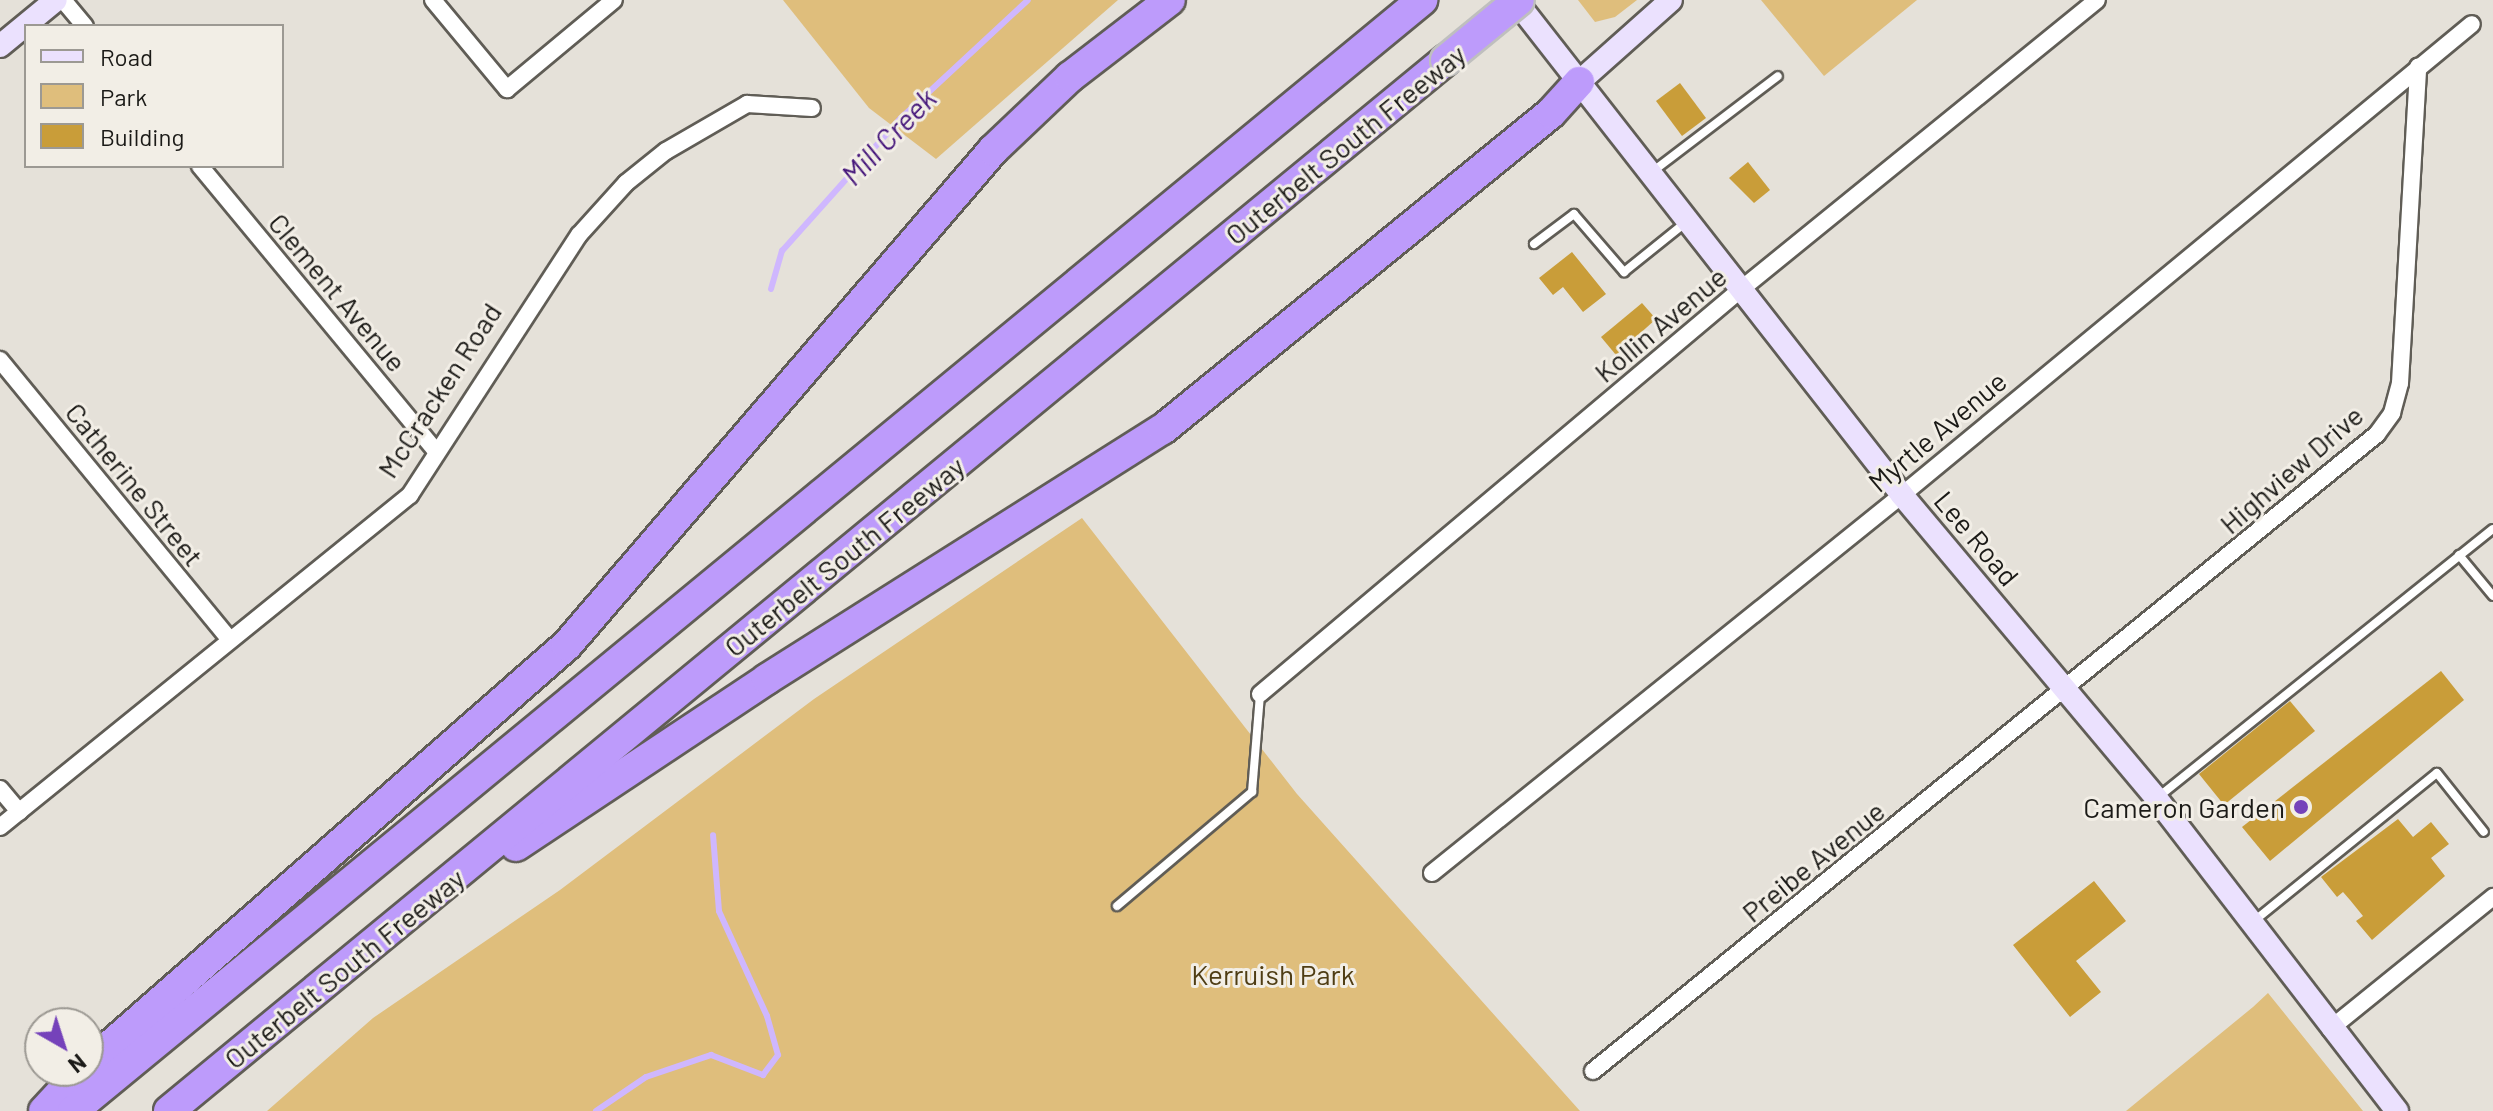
<!DOCTYPE html>
<style>
body{margin:0}
#map{position:relative;width:2493px;height:1111px;overflow:hidden;background:#e5e1d9;font-family:Barlow,sans-serif}
div>[style]{position:absolute}
.green>*{inset:0;background:#dfbe7c}
.stream>*{height:6px;margin:-3px;padding:0 3px;transform-origin:3px;border-radius:3px;background:#cfb7fe}
.building>*{inset:0;background:#c99d39}
.roads{filter:drop-shadow(2px 0 #605d56) drop-shadow(-2px 0 #605d56) drop-shadow(0 2px #605d56) drop-shadow(0 -2px #605d56)}
.lane>*{height:8px;margin:-4px;padding:0 4px;transform-origin:4px;border-radius:4px;background:#fff}
.street>*{height:16px;margin:-8px;padding:0 8px;transform-origin:8px;border-radius:8px;background:#fff}
.secondary>*{height:22px;margin:-11px;padding:0 11px;transform-origin:11px;border-radius:11px;background:#ebe1fe}
.highway>*{height:30px;margin:-15px;padding:0 15px;transform-origin:15px;border-radius:15px;background:#bd9bfb}
.bridges{filter:drop-shadow(2px 0 #bfbfbe) drop-shadow(-2px 0 #bfbfbe) drop-shadow(0 2px #bfbfbe) drop-shadow(0 -2px #bfbfbe)}
.highway-bridge>*{height:30px;margin:-15px;padding:0 15px;transform-origin:15px;border-radius:15px;background:#bd9bfb}
.dots>*{width:22px;height:22px;translate:-50% -50%;box-sizing:border-box;border:4px solid #f2eee6;border-radius:50%}
span{translate:-50% -50%;white-space:nowrap;text-align:center;line-height:1.15;-webkit-text-stroke:6px #f2eee6;paint-order:stroke}
.street-label{font-size:28px;color:#1b1a17}
.poi-label{font-size:28px;color:#1b1a17}
.right{translate:-100% -50%;text-align:right}
.park-label{font-size:28px;color:#4f3d14}
.water-label{font-size:30px;color:#46177b;font-style:italic}
.legend{position:absolute;left:24px;top:24px;width:260px;height:144px;box-sizing:border-box;background:#f2eee6;border:2px solid #9c9993;margin:0;padding:10px 14px;list-style:none;font-size:24px;color:#1b1a17}
.legend li{display:flex;align-items:center;gap:16px;height:40px}
.legend b{width:40px;border:2px solid #9c9993}
.north{position:absolute;left:24px;top:1007px;width:80px;height:80px;box-sizing:border-box;background:#f2eee6;border:2px solid #9c9993;border-radius:50%;rotate:141deg;font-size:22px;font-weight:700;line-height:32px;text-align:center;color:#1b1a17}
.north::after{content:'';display:block;margin:auto;width:28px;height:36px;background:#7542ba;clip-path:polygon(50% 0,100% 100%,50% 72%,0 100%)}
</style>
<div id="map">
<div class="green">
<i style="clip-path:polygon(783px 0,1118px 0,936px 159px,869px 108px)"></i>
<i style="clip-path:polygon(1578px 0,1637px 0,1615px 17px,1595px 22px)"></i>
<i style="clip-path:polygon(1761px 0,1917px 0,1824px 76px)"></i>
<i style="clip-path:polygon(1082px 518px,1297px 794px,1580px 1111px,267px 1111px,373px 1018px,560px 890px,814px 699px)"></i>
<i style="clip-path:polygon(2268px 993px,2363px 1111px,2126px 1111px,2253px 1007px)"></i>
</div>
<div class="stream">
<i style="left:771px;top:289px;width:40px;rotate:-74deg"></i>
<i style="left:782px;top:251px;width:178px;rotate:-48.2deg"></i>
<i style="left:901px;top:118px;width:173px;rotate:-42.9deg"></i>
<i style="left:596px;top:1111px;width:60px;rotate:-34.2deg"></i>
<i style="left:646px;top:1077px;width:69px;rotate:-18.7deg"></i>
<i style="left:711px;top:1055px;width:56px;rotate:21deg"></i>
<i style="left:763px;top:1075px;width:25px;rotate:-53deg"></i>
<i style="left:778px;top:1055px;width:41px;rotate:-105.8deg"></i>
<i style="left:767px;top:1016px;width:115px;rotate:-114.6deg"></i>
<i style="left:719px;top:911px;width:76px;rotate:-94.5deg"></i>
</div>
<div class="building">
<i style="clip-path:polygon(1680px 83px,1706px 118px,1682px 136px,1656px 101px)"></i>
<i style="clip-path:polygon(1748px 162px,1770px 190px,1754px 203px,1729px 178px)"></i>
<i style="clip-path:polygon(1572px 252px,1606px 294px,1583px 312px,1563px 287px,1553px 295px,1539px 278px)"></i>
<i style="clip-path:polygon(1642px 303px,1656px 319px,1616px 355px,1601px 337px)"></i>
<i style="clip-path:polygon(2441px 671px,2464px 700px,2270px 861px,2242px 827px)"></i>
<i style="clip-path:polygon(2290px 701px,2315px 731px,2224px 805px,2199px 774px)"></i>
<i style="clip-path:polygon(2398px 819px,2413px 837px,2431px 822px,2449px 844px,2431px 858px,2445px 876px,2372px 940px,2356px 921px,2363px 916px,2350px 900px,2343px 892px,2337px 897px,2321px 877px)"></i>
<i style="clip-path:polygon(2094px 881px,2126px 921px,2076px 961px,2101px 992px,2070px 1017px,2013px 945px)"></i>
</div>
<div class="roads">
<div class="lane">
<i style="left:1652px;top:172px;width:158px;rotate:-37.3deg"></i>
<i style="left:1534px;top:244px;width:50px;rotate:-36.9deg"></i>
<i style="left:1574px;top:214px;width:77px;rotate:49.2deg"></i>
<i style="left:1624px;top:272px;width:78px;rotate:-38.8deg"></i>
<i style="left:2459px;top:555px;width:53px;rotate:50.3deg"></i>
<i style="left:2157px;top:798px;width:430px;rotate:-38.7deg"></i>
<i style="left:1117px;top:906px;width:177px;rotate:-40.2deg"></i>
<i style="left:1252px;top:792px;width:98px;rotate:-85.3deg"></i>
<i style="left:2254px;top:921px;width:235px;rotate:-39deg"></i>
<i style="left:2437px;top:773px;width:75px;rotate:51.5deg"></i>
</div>
<div class="street">
<i style="left:63px;top:0;width:34px;rotate:50deg"></i>
<i style="left:433px;top:0;width:116px;rotate:50.3deg"></i>
<i style="left:507px;top:89px;width:139px;rotate:-39.8deg"></i>
<i style="left:200px;top:166px;width:370px;rotate:50.4deg"></i>
<i style="left:0;top:360px;width:362px;rotate:50.6deg"></i>
<i style="left:1260px;top:694px;width:626px;rotate:-40.08deg"></i>
<i style="left:1739px;top:291px;width:461px;rotate:-39.1deg"></i>
<i style="left:0;top:789px;width:30px;rotate:50deg"></i>
<i style="left:0;top:827px;width:528px;rotate:-39deg"></i>
<i style="left:410px;top:495px;width:310px;rotate:-57deg"></i>
<i style="left:579px;top:235px;width:70px;rotate:-47.9deg"></i>
<i style="left:626px;top:183px;width:51px;rotate:-38.7deg"></i>
<i style="left:666px;top:151px;width:94px;rotate:-30.1deg"></i>
<i style="left:747px;top:104px;width:65px;rotate:3.5deg"></i>
<i style="left:1432px;top:873px;width:603px;rotate:-38.81deg"></i>
<i style="left:1902px;top:495px;width:739px;rotate:-39.57deg"></i>
<i style="left:2330px;top:1029px;width:210px;rotate:-39deg"></i>
<i style="left:1593px;top:1071px;width:1010px;rotate:-39.09deg"></i>
<i style="left:2377px;top:434px;width:26px;rotate:-54deg"></i>
<i style="left:2392px;top:413px;width:31px;rotate:-75deg"></i>
<i style="left:2400px;top:383px;width:317px;rotate:-86.7deg"></i>
</div>
<div class="secondary">
<i style="left:1515px;top:0;width:628px;rotate:51.98deg"></i>
<i style="left:1902px;top:495px;width:395px;rotate:50deg"></i>
<i style="left:2156px;top:798px;width:395px;rotate:52.4deg"></i>
<i style="left:0;top:46px;width:72px;rotate:-39.4deg"></i>
<i style="left:1579px;top:82px;width:123px;rotate:-41.7deg"></i>
</div>
<div class="highway">
<i style="left:516px;top:846px;width:301px;rotate:-33.6deg"></i>
<i style="left:767px;top:679px;width:468px;rotate:-32.3deg"></i>
<i style="left:1163px;top:429px;width:500px;rotate:-39.16deg"></i>
<i style="left:1551px;top:113px;width:42px;rotate:-47.9deg"></i>
<i style="left:88px;top:1065px;width:637px;rotate:-41.25deg"></i>
<i style="left:567px;top:645px;width:653px;rotate:-49.28deg"></i>
<i style="left:993px;top:150px;width:106px;rotate:-43.5deg"></i>
<i style="left:1070px;top:77px;width:126px;rotate:-37.6deg"></i>
<i style="left:44px;top:1111px;width:54px;rotate:-47.2deg"></i>
<i style="left:73px;top:1111px;width:1748px;rotate:-39.47deg"></i>
<i style="left:169px;top:1111px;width:1654px;rotate:-39.46deg"></i>
</div>
</div>
<div class="bridges">
<div class="highway-bridge">
<i style="left:1446px;top:60px;width:94px;rotate:-39.4deg"></i>
</div>
</div>
<div class="dots">
<i style="left:2301px;top:807px;background:#7542ba"></i>
</div>
<div class="street-label">
<span style="left:1345px;top:144px;rotate:-39deg">Outerbelt South Freeway</span>
<span style="left:338px;top:292px;rotate:50deg">Clement Avenue</span>
<span style="left:1660px;top:324px;rotate:-40deg">Kollin Avenue</span>
<span style="left:439px;top:390px;rotate:-57deg">McCracken Road</span>
<span style="left:1937px;top:431px;rotate:-40deg">Myrtle Avenue</span>
<span style="left:2291px;top:469px;rotate:-41deg">Highview Drive</span>
<span style="left:135px;top:484px;rotate:51deg">Catherine Street</span>
<span style="left:1977px;top:538px;rotate:50deg">Lee Road</span>
<span style="left:844px;top:556px;rotate:-39deg">Outerbelt South Freeway</span>
<span style="left:1813px;top:861px;rotate:-39deg">Preibe Avenue</span>
<span style="left:344px;top:968px;rotate:-39deg">Outerbelt South Freeway</span>
</div>
<div class="poi-label">
<span class="right" style="left:2285px;top:807px">Cameron Garden</span>
</div>
<div class="park-label">
<span style="left:1273px;top:974px">Kerruish Park</span>
</div>
<div class="water-label">
<span style="left:888px;top:136px;rotate:-46deg">Mill Creek</span>
</div>
<ul class="legend">
<li><b style="height:10px;background:#ebe1fe"></b>Road</li>
<li><b style="height:22px;background:#dfbe7c"></b>Park</li>
<li><b style="height:22px;background:#c99d39"></b>Building</li>
</ul>
<div class="north">N</div>
</div>
